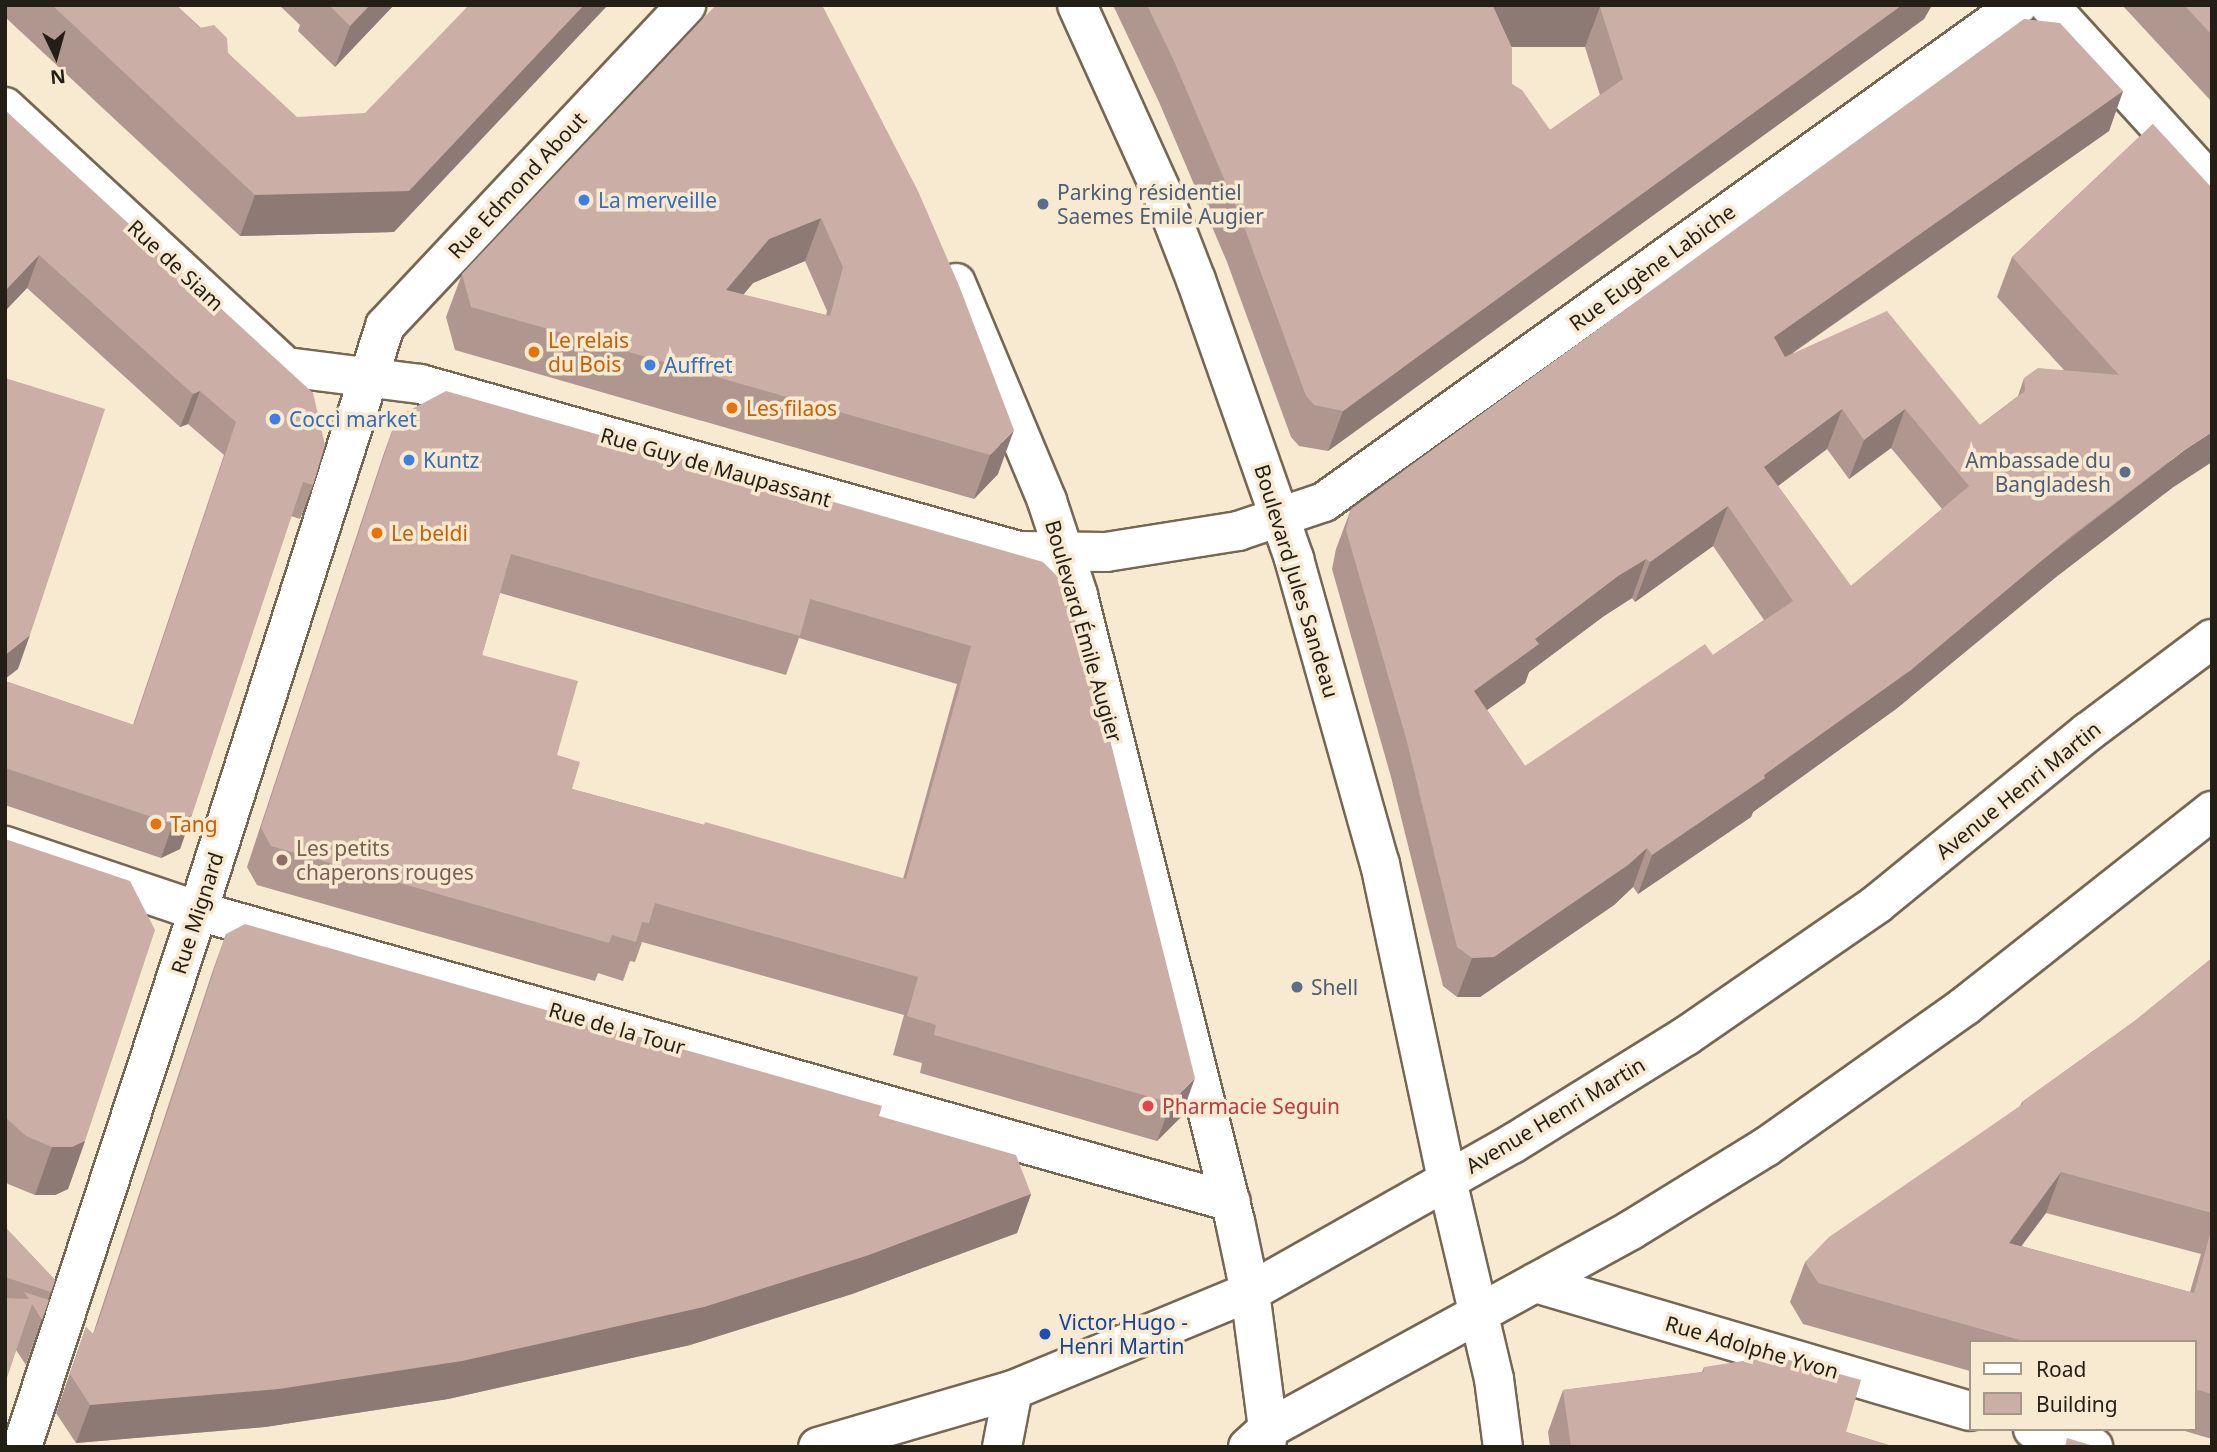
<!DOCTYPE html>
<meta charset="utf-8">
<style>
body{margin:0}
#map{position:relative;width:2217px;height:1452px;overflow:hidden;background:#f8e9d1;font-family:"Noto Sans",sans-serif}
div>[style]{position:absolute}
.roads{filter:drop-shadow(2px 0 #746753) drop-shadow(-2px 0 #746753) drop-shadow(0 2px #746753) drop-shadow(0 -2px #746753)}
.minor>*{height:38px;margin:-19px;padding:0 19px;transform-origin:19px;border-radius:19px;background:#fff}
.major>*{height:38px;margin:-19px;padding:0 19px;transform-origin:19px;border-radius:19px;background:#fff}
.wall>*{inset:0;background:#af968f}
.shaded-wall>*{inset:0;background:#8e7a74}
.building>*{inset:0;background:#cbafa6}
.dots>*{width:19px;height:19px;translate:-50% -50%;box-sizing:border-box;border:4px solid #f8e9d1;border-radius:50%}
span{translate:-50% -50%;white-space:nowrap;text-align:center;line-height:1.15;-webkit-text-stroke:7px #f8e9d1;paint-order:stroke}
.street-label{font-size:21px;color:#241f16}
.service-label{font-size:21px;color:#4e5e75}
.left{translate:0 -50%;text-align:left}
.right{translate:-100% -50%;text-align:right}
.shop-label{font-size:21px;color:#366cbe}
.food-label{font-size:21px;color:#c56008}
.education-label{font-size:21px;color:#785e54}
.health-label{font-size:21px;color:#be3a42}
.transit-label{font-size:21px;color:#164399}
.frame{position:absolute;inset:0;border:7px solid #241f16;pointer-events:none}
.legend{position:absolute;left:1969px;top:1340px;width:228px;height:91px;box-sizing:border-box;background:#f8e9d1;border:2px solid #a39886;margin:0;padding:9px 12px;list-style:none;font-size:21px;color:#241f16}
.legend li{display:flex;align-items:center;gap:14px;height:35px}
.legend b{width:35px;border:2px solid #a39886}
.north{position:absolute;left:21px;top:21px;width:70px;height:70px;-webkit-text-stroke:5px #f8e9d1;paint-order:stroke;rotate:175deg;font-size:19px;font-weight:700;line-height:28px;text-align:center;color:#241f16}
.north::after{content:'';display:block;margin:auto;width:24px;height:32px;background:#241f16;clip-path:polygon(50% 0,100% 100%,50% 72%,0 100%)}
</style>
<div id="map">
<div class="roads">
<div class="minor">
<i style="left:1077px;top:5px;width:209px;rotate:65.6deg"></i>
<i style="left:1163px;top:195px;width:91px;rotate:68.8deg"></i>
<i style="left:1196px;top:280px;width:296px;rotate:70.6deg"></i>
<i style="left:1294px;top:559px;width:317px;rotate:74.3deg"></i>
<i style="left:1380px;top:864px;width:323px;rotate:78deg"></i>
<i style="left:1447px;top:1180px;width:204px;rotate:76.7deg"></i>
<i style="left:1494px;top:1379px;width:69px;rotate:82.5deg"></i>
<i style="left:2049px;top:5px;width:242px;rotate:47.7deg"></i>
<i style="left:5px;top:107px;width:383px;rotate:42.8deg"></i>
<i style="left:286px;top:367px;width:135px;rotate:7.2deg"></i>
<i style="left:420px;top:384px;width:622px;rotate:15.58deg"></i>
<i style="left:1019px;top:551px;width:87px;rotate:0.7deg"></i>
<i style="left:1106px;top:552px;width:134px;rotate:-9deg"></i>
<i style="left:1238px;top:531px;width:91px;rotate:-18.6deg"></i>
<i style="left:1324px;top:502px;width:854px;rotate:-35.61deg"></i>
<i style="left:956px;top:283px;width:236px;rotate:67.3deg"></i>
<i style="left:1047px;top:501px;width:99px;rotate:71.7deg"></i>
<i style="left:1078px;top:595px;width:645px;rotate:75.92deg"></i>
<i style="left:1235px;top:1221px;width:73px;rotate:78.1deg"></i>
<i style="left:1250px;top:1292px;width:138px;rotate:82.5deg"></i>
<i style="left:1268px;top:1429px;width:18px;rotate:96deg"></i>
<i style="left:5px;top:846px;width:204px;rotate:18.6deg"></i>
<i style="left:198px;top:911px;width:1073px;rotate:15.73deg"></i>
<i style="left:1535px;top:1283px;width:453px;rotate:16.4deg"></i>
<i style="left:2033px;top:1429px;width:63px;rotate:16.7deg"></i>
<i style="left:22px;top:1447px;width:564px;rotate:-71.82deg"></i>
<i style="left:198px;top:911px;width:614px;rotate:-72.27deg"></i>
<i style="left:385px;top:326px;width:440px;rotate:-46.8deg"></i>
<i style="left:1002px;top:1447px;width:58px;rotate:-79.1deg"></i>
</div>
<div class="major">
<i style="left:818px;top:1447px;width:203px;rotate:-16.3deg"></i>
<i style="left:1013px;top:1390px;width:256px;rotate:-22.5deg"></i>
<i style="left:1250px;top:1292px;width:301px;rotate:-29.5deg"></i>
<i style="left:1512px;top:1144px;width:205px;rotate:-31.8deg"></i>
<i style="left:1686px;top:1036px;width:232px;rotate:-34.6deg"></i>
<i style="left:1877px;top:904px;width:272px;rotate:-39.2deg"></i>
<i style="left:2088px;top:732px;width:155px;rotate:-36.9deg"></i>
<i style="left:1248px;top:1447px;width:27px;rotate:-42deg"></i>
<i style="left:1268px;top:1429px;width:414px;rotate:-28.7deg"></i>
<i style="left:1631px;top:1230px;width:158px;rotate:-31.6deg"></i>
<i style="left:1766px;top:1147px;width:244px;rotate:-35.3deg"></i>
<i style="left:1965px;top:1006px;width:315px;rotate:-38.3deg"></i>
</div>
</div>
<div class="wall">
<i style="clip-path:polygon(5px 5px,176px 5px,228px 53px,394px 232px,240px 236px,5px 17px)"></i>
<i style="clip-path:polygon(279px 5px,394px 5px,335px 67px,298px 31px,300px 25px)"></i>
<i style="clip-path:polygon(evenodd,822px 5px,998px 474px,974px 499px,455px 350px,446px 317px,462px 274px,822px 5px,805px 261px,827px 311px,826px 315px,743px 295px,753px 283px,805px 261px)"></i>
<i style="clip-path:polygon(evenodd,1113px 5px,1932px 5px,1924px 19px,1328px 451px,1299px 446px,1291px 437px,1227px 262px,1159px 102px,1113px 5px,1511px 47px,1585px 47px,1600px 95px,1550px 130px,1512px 84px,1511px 47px)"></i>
<i style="clip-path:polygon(2124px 5px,2212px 5px,2212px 102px,2123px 6px)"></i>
<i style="clip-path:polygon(evenodd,2123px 91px,2109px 131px,1793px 353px,1980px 425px,2018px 396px,2024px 378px,2064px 370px,1997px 297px,2012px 257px,2153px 124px,2172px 488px,2056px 577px,1896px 709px,1753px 812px,1751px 817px,1638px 894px,1633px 887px,1614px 905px,1480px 997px,1457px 997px,1443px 986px,1391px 777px,1332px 569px,1336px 549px,1351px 509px,2123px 91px,1891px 448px,1942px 509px,1851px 586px,1778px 486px,1827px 449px,1849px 479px,1891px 448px,2123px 91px,1713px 546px,1764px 620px,1713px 655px,1525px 766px,1487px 710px,1525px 683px,1529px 672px,1604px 616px,1632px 598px,1635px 602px,1713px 546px)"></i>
<i style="clip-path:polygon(5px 110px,313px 485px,300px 519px,291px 516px,180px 849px,161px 858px,5px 805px,5px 681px,133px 725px,224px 455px,188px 424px,180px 427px,27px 288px,5px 311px)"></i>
<i style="clip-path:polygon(evenodd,397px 417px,1095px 680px,1181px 1117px,1157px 1141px,920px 1073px,922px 1063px,893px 1055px,904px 1015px,642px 942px,635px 962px,630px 961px,623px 981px,598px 973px,595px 981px,257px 885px,247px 867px,383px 456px,397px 417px,500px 593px,786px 675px,799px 638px,957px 684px,903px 879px,572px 789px,557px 755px,482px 655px,500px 593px)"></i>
<i style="clip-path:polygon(5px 839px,85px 1141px,68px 1189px,55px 1195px,35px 1195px,8px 1184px,5px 1181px)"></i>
<i style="clip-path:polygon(226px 934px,879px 1116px,1031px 1194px,1017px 1233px,852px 1294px,690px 1345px,448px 1399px,265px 1427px,76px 1443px,56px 1413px,86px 1327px,93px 1334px,212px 973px)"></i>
<i style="clip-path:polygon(evenodd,2212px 958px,2212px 1439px,2178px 1429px,2194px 1429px,2194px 1342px,1970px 1342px,1970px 1371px,1803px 1324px,1790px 1302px,1805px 1262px,2020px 1106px,2022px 1102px,2136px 1020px,2212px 958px,2046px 1213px,2201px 1254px,2190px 1292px,2021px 1246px,2046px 1213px)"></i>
<i style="clip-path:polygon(5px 1227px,55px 1280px,26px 1365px,16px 1350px,5px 1383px)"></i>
<i style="clip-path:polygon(1704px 1367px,1846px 1432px,1895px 1447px,1550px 1447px,1548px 1432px,1563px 1390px,1702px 1372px)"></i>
</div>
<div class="shaded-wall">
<i style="clip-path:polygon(370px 5px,394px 5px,335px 67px,350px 26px)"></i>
<i style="clip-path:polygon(584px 5px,608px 5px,394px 232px,240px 236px,255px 195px)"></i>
<i style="clip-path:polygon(1902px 5px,1932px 5px,1924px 19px,1328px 451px,1343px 411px)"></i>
<i style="clip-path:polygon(1493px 6px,1600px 7px,1585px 47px,1479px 47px)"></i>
<i style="clip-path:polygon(2123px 91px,2109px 131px,1759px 376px,1774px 337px)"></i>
<i style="clip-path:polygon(821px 218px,805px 261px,753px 283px,711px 334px,726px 290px,769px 239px)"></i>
<i style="clip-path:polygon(39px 255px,27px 288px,5px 311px,5px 291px)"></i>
<i style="clip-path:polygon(200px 391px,188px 424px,180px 427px,193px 394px)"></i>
<i style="clip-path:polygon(1842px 409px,1827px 449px,1750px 507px,1764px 467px)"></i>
<i style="clip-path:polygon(1905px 409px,1891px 448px,1849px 479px,1864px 440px)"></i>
<i style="clip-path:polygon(1014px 430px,998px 474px,974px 499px,990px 455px)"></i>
<i style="clip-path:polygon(2212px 432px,2212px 462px,2172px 488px,2056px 577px,1896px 709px,1753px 812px,1751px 817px,1638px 894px,1652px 855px,1764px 775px,2186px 449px)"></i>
<i style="clip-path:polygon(1728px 506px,1713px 546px,1635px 602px,1650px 562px)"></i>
<i style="clip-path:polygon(1646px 559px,1632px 598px,1604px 616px,1529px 672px,1525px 683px,1459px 730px,1474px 691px,1535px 639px,1618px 576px)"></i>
<i style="clip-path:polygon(30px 635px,18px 669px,5px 679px,5px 655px)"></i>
<i style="clip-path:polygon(192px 815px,180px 849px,161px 858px,173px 824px)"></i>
<i style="clip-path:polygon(1647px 848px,1633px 887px,1614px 905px,1480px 997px,1457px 997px,1472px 958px)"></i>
<i style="clip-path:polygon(1195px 1078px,1181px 1117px,1157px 1141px,1171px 1103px)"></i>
<i style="clip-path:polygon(85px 1141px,68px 1189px,55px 1195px,35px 1195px,52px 1147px)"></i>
<i style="clip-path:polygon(2061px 1172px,2046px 1213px,1994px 1283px,2009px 1243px)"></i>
<i style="clip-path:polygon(1031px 1194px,1017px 1233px,852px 1294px,690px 1345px,448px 1399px,265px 1427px,76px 1443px,90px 1405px)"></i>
</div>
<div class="building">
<i style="clip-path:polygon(52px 5px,176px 5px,200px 28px,214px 25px,227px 38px,228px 53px,297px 117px,365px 113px,469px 5px,584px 5px,409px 191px,255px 195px)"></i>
<i style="clip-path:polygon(329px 5px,370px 5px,350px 26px)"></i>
<i style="clip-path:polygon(evenodd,716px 5px,822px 5px,918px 191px,960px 288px,1014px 430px,990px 455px,471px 307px,462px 274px,716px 5px,821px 218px,843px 267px,830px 316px,726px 290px,769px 239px,821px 218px)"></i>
<i style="clip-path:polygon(evenodd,1147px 5px,1902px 5px,1343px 411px,1314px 405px,1306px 396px,1242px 221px,1174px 61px,1147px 5px,1493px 6px,1600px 7px,1623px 79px,1550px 130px,1522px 90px,1512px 84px,1512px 48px,1493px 6px)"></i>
<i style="clip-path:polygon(2184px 5px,2212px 5px,2212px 35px)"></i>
<i style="clip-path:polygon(evenodd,2024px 19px,2060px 23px,2123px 91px,1774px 337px,1785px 357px,1887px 311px,1980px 425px,2025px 391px,2024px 378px,2038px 368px,2119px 375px,2012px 257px,2153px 124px,2212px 188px,2212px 432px,2186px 449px,2070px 537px,1911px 670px,1764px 775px,1765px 778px,1652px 855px,1647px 848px,1628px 865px,1494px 957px,1472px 958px,1457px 947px,1406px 738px,1346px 530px,1351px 509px,2024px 19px,1842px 409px,1864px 440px,1905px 409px,1969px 486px,1851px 586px,1764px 467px,1842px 409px,2024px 19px,1728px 506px,1793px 601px,1713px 655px,1705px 644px,1525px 766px,1474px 691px,1539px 644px,1535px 639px,1618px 576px,1646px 559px,1650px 562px,1728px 506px)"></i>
<i style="clip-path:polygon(5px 110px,313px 393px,325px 445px,313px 485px,303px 482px,192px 815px,173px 824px,5px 768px,5px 681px,134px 725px,236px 422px,200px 391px,193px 394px,39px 255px,5px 291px)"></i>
<i style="clip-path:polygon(5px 378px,105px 409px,30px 635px,5px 655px)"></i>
<i style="clip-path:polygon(evenodd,446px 391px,1043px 562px,1062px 581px,1095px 680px,1195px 1078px,1171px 1103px,934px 1035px,936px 1025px,907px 1016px,918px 977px,655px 903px,649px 923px,642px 922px,636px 942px,612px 935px,609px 943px,271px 846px,261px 828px,397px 417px,446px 391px,511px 554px,800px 636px,810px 599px,971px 646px,906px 879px,705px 822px,704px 825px,572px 789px,580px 762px,557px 755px,578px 681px,482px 655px,511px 554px)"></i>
<i style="clip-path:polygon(5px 839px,130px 881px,155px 930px,85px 1141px,72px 1147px,52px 1147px,26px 1136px,5px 1117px)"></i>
<i style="clip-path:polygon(245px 924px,882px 1106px,879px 1116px,1016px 1155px,1031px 1194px,866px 1256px,704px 1307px,462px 1361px,279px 1389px,90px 1405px,70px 1374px,86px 1327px,93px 1335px,98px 1323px,226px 934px)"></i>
<i style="clip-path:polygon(2212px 958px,2212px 1213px,2061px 1172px,2009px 1243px,2194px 1293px,2212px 1227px,2212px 1394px,2194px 1389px,2194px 1342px,2027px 1342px,1818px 1283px,1805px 1262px,1829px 1237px,2023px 1104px,2022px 1102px,2136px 1020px)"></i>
<i style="clip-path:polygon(5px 1227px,55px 1280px,51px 1292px,5px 1277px)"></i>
<i style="clip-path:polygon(24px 1292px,49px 1300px,42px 1320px,32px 1304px,5px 1383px,5px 1298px,29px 1299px)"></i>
<i style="clip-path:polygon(1775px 1356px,1861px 1380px,1846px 1432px,1895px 1447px,1571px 1447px,1563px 1390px,1704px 1372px,1704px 1367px)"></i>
<i style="clip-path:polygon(2067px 1438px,2097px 1447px,2065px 1447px)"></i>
</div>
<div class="dots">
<i style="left:584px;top:200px;background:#3f7fe0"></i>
<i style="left:1043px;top:204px;background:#5c6f8a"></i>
<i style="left:534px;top:352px;background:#e8710a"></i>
<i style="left:650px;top:365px;background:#3f7fe0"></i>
<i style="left:732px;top:408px;background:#e8710a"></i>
<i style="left:275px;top:419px;background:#3f7fe0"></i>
<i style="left:409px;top:460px;background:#3f7fe0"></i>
<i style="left:2125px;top:472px;background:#5c6f8a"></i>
<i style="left:377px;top:533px;background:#e8710a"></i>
<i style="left:156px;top:824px;background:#e8710a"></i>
<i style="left:282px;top:860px;background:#8d6e63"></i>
<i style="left:1297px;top:987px;background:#5c6f8a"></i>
<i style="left:1148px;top:1106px;background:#e0444e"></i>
<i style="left:1045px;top:1334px;background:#1a4fb4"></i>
</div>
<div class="street-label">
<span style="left:517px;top:185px;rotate:-47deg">Rue Edmond About</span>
<span style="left:176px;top:265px;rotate:43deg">Rue de Siam</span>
<span style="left:1652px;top:267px;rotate:-36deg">Rue Eugène Labiche</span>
<span style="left:716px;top:467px;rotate:16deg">Rue Guy de Maupassant</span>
<span style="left:1297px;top:581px;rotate:73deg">Boulevard Jules Sandeau</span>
<span style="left:1084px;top:631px;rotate:74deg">Boulevard Émile Augier</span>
<span style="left:2018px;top:790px;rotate:-39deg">Avenue Henri Martin</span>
<span style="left:197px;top:913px;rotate:-72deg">Rue Mignard</span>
<span style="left:617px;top:1028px;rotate:16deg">Rue de la Tour</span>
<span style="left:1555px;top:1115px;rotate:-31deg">Avenue Henri Martin</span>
<span style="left:1752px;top:1347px;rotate:16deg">Rue Adolphe Yvon</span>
</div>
<div class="service-label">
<span class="left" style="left:1057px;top:204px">Parking résidentiel<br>Saemes Emile Augier</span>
<span class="right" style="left:2111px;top:472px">Ambassade du<br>Bangladesh</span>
<span class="left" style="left:1311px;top:987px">Shell</span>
</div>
<div class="shop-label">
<span class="left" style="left:598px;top:200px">La merveille</span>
<span class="left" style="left:664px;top:365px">Auffret</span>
<span class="left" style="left:289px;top:419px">Cocci market</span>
<span class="left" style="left:423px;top:460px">Kuntz</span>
</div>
<div class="food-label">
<span class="left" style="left:548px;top:352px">Le relais<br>du Bois</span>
<span class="left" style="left:746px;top:408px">Les filaos</span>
<span class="left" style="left:391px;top:533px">Le beldi</span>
<span class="left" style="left:170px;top:824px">Tang</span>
</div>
<div class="education-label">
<span class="left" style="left:296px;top:860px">Les petits<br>chaperons rouges</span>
</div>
<div class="health-label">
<span class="left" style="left:1162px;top:1106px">Pharmacie Seguin</span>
</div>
<div class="transit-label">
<span class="left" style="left:1059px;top:1334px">Victor Hugo -<br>Henri Martin</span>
</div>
<div class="frame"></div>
<ul class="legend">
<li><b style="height:9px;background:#fff"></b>Road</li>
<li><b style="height:19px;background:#cbafa6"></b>Building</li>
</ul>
<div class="north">N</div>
</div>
